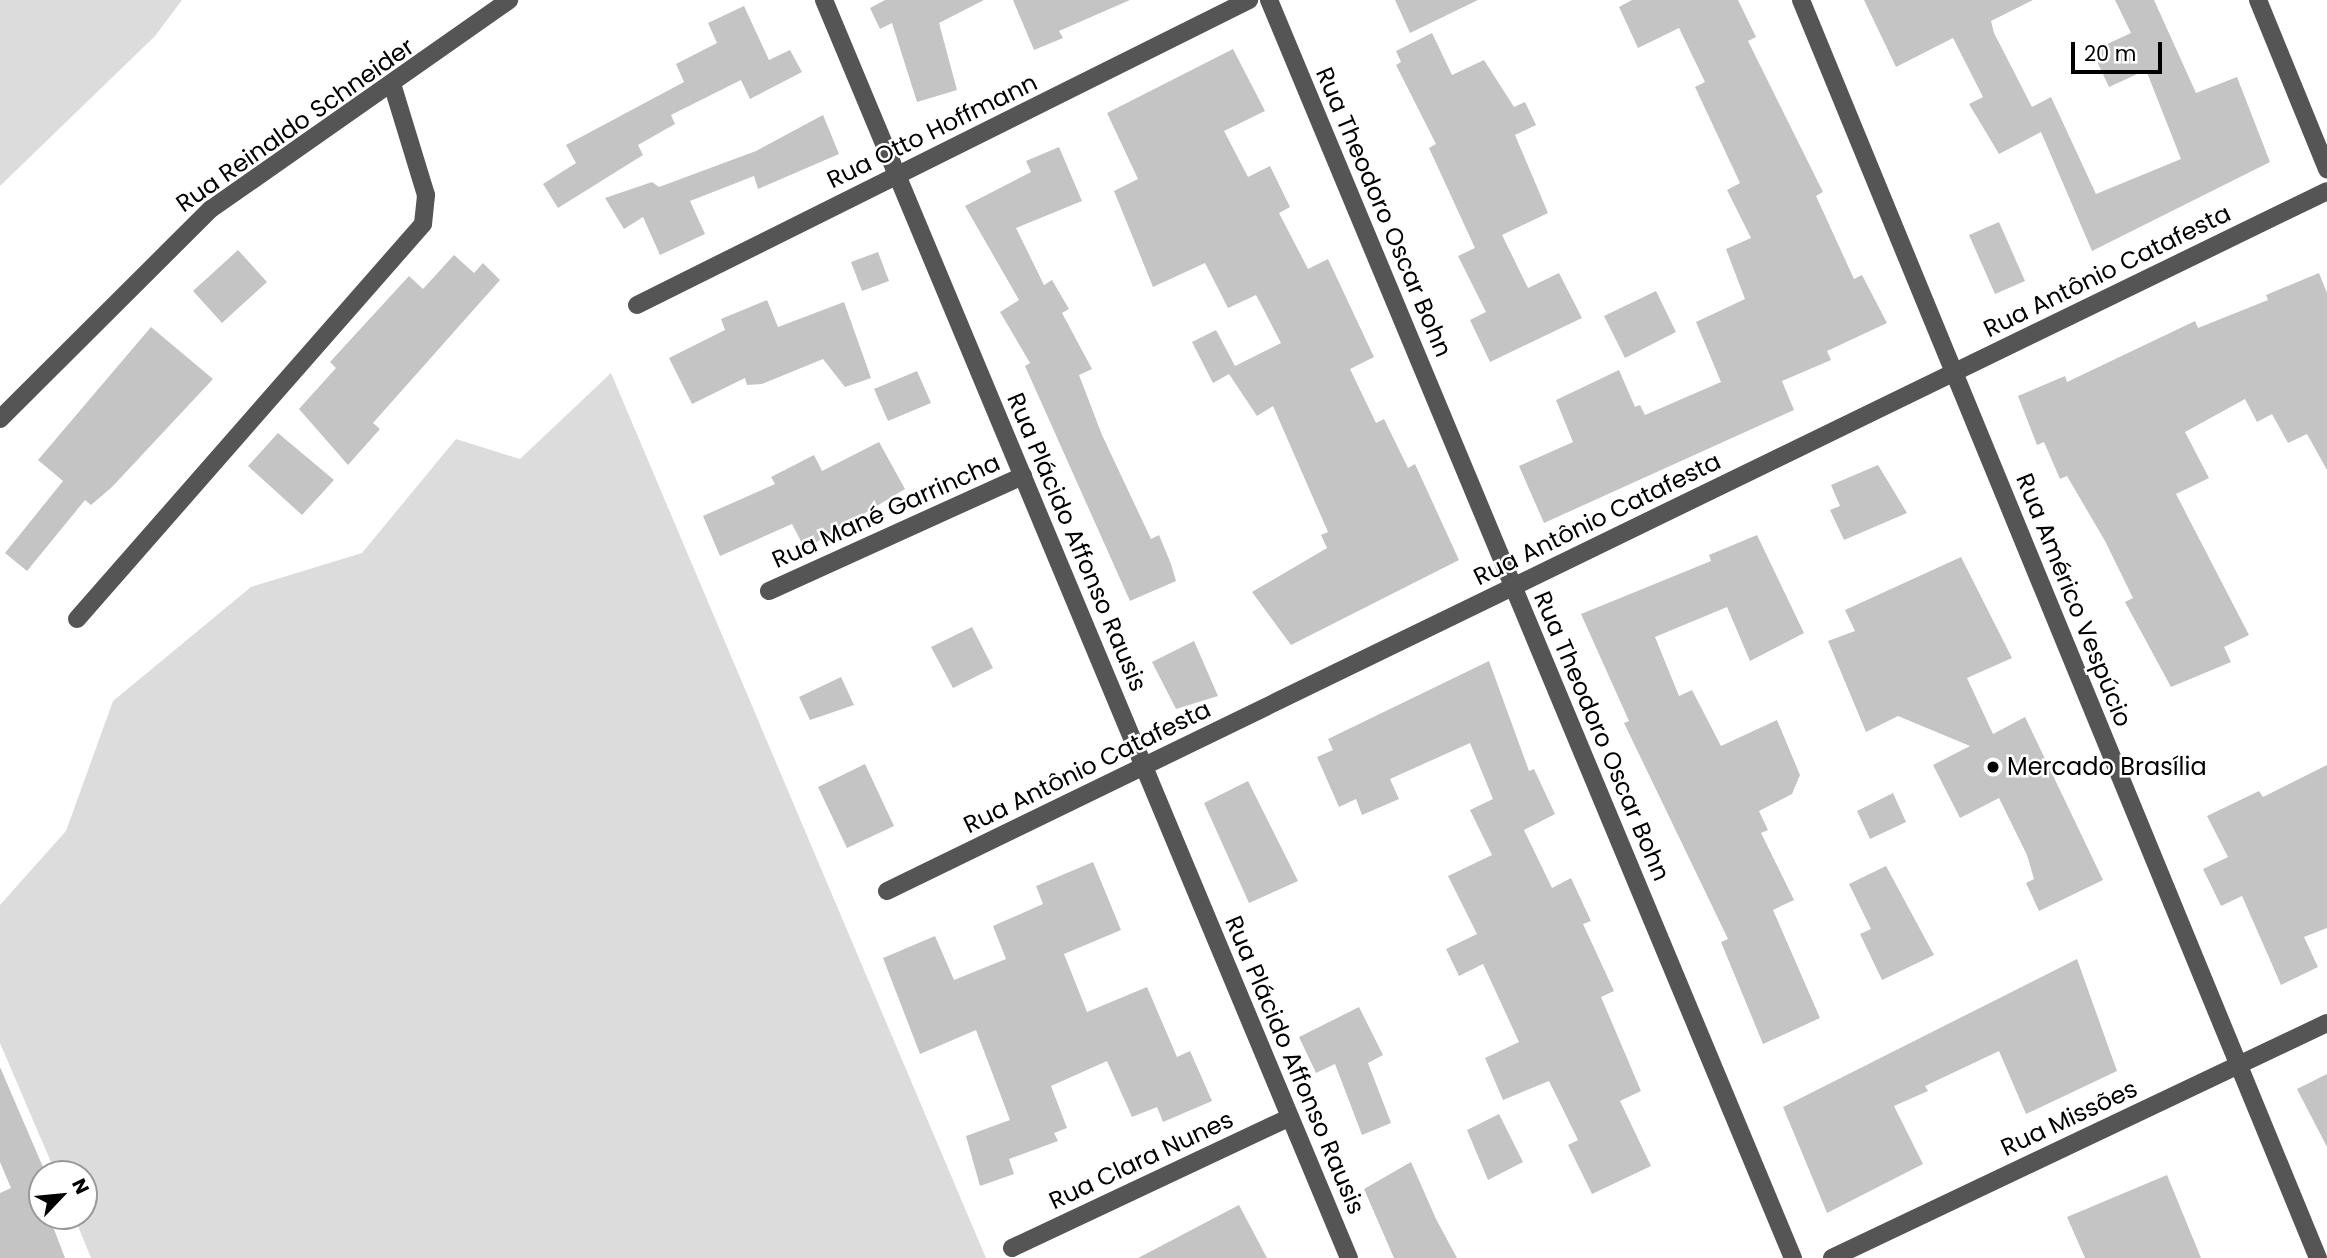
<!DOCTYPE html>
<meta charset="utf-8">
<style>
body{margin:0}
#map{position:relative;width:2327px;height:1258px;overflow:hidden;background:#fff;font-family:Poppins,sans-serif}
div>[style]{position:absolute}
.green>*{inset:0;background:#dcdcdc}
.building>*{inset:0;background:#c4c4c4}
.minor>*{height:18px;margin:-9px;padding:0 9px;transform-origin:9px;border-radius:9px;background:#555}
.dots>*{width:19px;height:19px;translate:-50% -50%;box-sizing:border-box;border:4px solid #fff;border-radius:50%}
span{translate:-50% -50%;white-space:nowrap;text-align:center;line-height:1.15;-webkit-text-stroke:5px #fff;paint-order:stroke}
.street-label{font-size:24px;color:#000}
.poi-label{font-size:24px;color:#000}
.left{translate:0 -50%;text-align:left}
.north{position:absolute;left:28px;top:1160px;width:70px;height:70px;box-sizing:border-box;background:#fff;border:2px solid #999;border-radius:50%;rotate:64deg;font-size:19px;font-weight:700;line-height:28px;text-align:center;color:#000}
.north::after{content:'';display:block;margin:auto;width:24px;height:32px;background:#000;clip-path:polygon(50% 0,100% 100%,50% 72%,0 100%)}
.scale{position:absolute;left:2071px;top:42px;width:91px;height:32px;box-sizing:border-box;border:4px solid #000;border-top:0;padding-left:9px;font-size:21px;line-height:24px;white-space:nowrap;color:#000;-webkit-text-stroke:5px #fff;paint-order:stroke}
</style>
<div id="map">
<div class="green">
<i style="clip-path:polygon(0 0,182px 0,155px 36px,0 186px)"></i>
<i style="clip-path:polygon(611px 373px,986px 1258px,91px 1258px,74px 1216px,84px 1216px,84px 1174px,56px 1174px,0 1043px,0 905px,66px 831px,113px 701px,251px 587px,362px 553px,456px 439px,520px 459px)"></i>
</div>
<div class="building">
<i style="clip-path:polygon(885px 0,984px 0,939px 23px,957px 90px,917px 102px,892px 23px,880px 29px,870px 8px)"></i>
<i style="clip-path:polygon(1013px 0,1130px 0,1059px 31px,1063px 38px,1034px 50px)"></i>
<i style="clip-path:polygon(1395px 0,1478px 0,1410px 33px)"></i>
<i style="clip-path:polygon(1632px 0,1738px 0,1756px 37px,1748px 41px,1823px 192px,1816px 196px,1854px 279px,1862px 275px,1887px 323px,1827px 351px,1831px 360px,1782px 381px,1794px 410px,1544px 523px,1519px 466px,1573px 442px,1556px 400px,1619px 370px,1635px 407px,1640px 405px,1645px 415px,1721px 382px,1696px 322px,1745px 299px,1726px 249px,1751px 238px,1727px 190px,1740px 183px,1695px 87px,1705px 82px,1679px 28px,1638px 48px,1619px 7px)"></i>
<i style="clip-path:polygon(1864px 0,2033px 0,1991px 21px,1994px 33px,2032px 107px,2051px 97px,2096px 194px,2181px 159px,2146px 70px,2109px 87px,2092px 51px,2131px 33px,2115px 0,2154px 0,2196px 93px,2237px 77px,2270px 162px,2092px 251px,2041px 132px,1999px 154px,1969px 104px,1983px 97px,1953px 38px,1896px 67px)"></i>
<i style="clip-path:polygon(744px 6px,769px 60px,790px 50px,802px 72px,750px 99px,741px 80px,671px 115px,675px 124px,638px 145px,643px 155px,558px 208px,543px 184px,576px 163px,566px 145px,684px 82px,676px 64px,717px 43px,708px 23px)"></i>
<i style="clip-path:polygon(1432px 33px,1452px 75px,1484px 60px,1514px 107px,1525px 102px,1536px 125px,1515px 135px,1548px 213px,1502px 235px,1528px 288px,1559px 273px,1582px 318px,1490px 362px,1470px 320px,1486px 312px,1458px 256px,1475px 248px,1429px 148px,1436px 144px,1396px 65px,1401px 62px,1396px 51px)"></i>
<i style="clip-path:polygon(1233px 49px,1265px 111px,1224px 131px,1248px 177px,1270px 166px,1290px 207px,1279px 213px,1308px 269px,1328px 259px,1374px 357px,1350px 369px,1376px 423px,1384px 419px,1408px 468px,1415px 464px,1459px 560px,1291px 645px,1252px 592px,1327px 548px,1321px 535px,1328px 532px,1273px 406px,1257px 416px,1229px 374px,1213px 383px,1192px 342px,1216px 330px,1235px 366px,1281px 343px,1256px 295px,1228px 308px,1205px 263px,1153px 287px,1114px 191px,1138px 179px,1107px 113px)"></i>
<i style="clip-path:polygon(823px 115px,839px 154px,758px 189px,754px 176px,690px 201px,705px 234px,660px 255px,643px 217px,624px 229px,605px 198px,652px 182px,659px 187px,756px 151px)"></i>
<i style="clip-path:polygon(1059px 147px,1082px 201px,1016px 228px,1044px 285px,1052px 280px,1069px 309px,1062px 313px,1092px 369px,1079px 375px,1102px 435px,1151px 539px,1159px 535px,1171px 564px,1176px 581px,1130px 601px,1025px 366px,1030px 363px,1000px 312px,1019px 300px,965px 206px,1031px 172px,1026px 161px)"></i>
<i style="clip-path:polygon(1999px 222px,2025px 281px,1995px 294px,1969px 235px)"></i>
<i style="clip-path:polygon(238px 250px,267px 282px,222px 323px,193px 291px)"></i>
<i style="clip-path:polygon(878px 252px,889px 281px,862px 291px,851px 262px)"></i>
<i style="clip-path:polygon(454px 255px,474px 273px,483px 263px,500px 280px,373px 423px,380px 429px,348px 465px,299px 409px,336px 368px,330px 362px,409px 276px,423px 289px)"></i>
<i style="clip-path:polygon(2319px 273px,2327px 293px,2327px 470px,2307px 434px,2288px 443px,2272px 414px,2257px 422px,2245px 399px,2185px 432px,2209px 478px,2176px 494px,2249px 635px,2224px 647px,2231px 662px,2171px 687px,2125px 602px,2133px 598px,2105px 541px,2067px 476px,2060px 479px,2044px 442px,2037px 445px,2018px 396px,2065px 376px,2067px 382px,2195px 321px,2198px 328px,2268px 300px,2266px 295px)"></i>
<i style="clip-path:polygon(1656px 291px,1676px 332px,1625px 358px,1604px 316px)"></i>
<i style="clip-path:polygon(767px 300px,778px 327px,844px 302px,871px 378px,845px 387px,823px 359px,762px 384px,747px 385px,745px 378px,692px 404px,669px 358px,725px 330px,721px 319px)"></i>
<i style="clip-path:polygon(151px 327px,213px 379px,112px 487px,91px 505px,85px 500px,27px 571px,5px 553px,63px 481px,38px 460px)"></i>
<i style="clip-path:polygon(917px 371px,931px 403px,888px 421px,874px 389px)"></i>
<i style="clip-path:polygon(278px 433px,334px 480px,302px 515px,248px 466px)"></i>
<i style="clip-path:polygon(879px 442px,905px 489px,805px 549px,792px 524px,720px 556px,703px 516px,775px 484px,771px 477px,814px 455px,822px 471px)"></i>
<i style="clip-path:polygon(1878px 465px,1907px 513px,1844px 540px,1830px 510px,1840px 506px,1831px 485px)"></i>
<i style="clip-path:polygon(1757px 535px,1804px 633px,1750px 661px,1727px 607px,1655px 637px,1679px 696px,1692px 690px,1721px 746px,1777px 720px,1800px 775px,1792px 794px,1759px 811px,1768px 830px,1761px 833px,1794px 900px,1773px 910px,1820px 1018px,1763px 1044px,1721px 942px,1728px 939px,1624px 723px,1629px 721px,1581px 614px,1711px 561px,1709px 555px)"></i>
<i style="clip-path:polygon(1961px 557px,2012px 658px,1967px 678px,1993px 734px,2025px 717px,2103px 880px,2039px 911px,2026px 883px,2034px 879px,2027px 855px,1999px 798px,1960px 818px,1933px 765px,1970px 746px,1898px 716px,1866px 732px,1828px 641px,1855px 631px,1845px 610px)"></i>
<i style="clip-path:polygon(972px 627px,993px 668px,953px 688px,931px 647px)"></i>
<i style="clip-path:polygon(1194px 641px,1218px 696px,1176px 709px,1152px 662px)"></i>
<i style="clip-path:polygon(1489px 661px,1529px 771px,1534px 769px,1555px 814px,1524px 830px,1552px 888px,1571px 878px,1591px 921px,1583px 924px,1614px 991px,1601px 997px,1641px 1091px,1620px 1101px,1651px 1166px,1592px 1194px,1568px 1145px,1578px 1140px,1549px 1081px,1503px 1100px,1485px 1058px,1519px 1042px,1483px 964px,1459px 976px,1446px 949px,1477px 934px,1448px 876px,1492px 855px,1470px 810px,1493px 799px,1470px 743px,1390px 779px,1399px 799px,1362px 815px,1356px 799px,1339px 807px,1317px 757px,1333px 750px,1328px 739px)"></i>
<i style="clip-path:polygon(841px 677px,854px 705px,810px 720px,799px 697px)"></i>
<i style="clip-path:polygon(865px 764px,894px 826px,847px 848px,818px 787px)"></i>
<i style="clip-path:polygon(2327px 765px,2327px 928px,2304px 937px,2318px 967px,2281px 985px,2242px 896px,2221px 906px,2203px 869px,2228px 857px,2207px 816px,2259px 791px,2263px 797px)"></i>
<i style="clip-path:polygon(1248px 781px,1298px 881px,1249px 903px,1204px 803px)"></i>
<i style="clip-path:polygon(1893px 793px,1906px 822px,1870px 839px,1857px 811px)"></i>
<i style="clip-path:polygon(1093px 862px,1121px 930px,1064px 954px,1087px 1012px,1147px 987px,1177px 1057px,1190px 1051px,1212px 1101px,1163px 1122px,1157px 1107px,1132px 1117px,1107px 1061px,1051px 1086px,1067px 1128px,1054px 1133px,1058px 1141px,1009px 1159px,1014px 1174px,980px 1186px,966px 1136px,1010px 1120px,976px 1030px,920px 1054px,883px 958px,935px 936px,954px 980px,1006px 959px,993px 926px,1043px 904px,1036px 886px)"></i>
<i style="clip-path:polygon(1886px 866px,1934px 955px,1882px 980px,1860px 934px,1871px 929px,1849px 884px)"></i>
<i style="clip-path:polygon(2077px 959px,2117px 1071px,2026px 1114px,1999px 1051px,1925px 1086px,1928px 1091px,1894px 1106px,1923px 1164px,1827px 1213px,1783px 1107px)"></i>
<i style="clip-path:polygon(1359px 1007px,1383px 1055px,1368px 1063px,1391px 1123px,1362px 1135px,1335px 1064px,1316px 1073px,1299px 1037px)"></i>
<i style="clip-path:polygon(0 1067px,46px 1174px,42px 1216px,49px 1216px,65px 1258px,0 1258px,0 1193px,11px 1188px,0 1162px)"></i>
<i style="clip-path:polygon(2327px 1074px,2327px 1147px,2297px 1089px)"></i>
<i style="clip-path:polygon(1499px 1114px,1523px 1162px,1488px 1180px,1467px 1130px)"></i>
<i style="clip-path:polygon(1411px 1162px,1436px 1219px,1457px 1258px,1394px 1258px,1364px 1189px)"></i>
<i style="clip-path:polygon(2167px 1175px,2201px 1258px,2085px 1258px,2067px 1217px)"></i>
<i style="clip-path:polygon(1239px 1205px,1267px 1258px,1138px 1258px)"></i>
</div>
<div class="minor">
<i style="left:824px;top:0;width:1363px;rotate:67.35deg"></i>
<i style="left:1269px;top:0;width:1363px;rotate:67.39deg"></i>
<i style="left:1801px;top:0;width:1360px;rotate:67.66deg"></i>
<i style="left:2258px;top:0;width:183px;rotate:67.8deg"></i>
<i style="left:637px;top:305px;width:684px;rotate:-26.49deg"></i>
<i style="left:0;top:419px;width:298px;rotate:-44.9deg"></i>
<i style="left:211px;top:209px;width:364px;rotate:-35deg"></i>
<i style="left:769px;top:591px;width:279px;rotate:-24.4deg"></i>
<i style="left:77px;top:619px;width:525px;rotate:-48.78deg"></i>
<i style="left:423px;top:224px;width:29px;rotate:-84deg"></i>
<i style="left:426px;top:195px;width:113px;rotate:-107deg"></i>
<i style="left:887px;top:891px;width:1601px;rotate:-25.92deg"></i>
<i style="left:1012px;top:1248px;width:307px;rotate:-25.2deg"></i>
<i style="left:1832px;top:1258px;width:548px;rotate:-25.4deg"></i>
</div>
<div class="dots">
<i style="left:1993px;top:767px;background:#000"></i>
</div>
<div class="street-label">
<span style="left:295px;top:125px;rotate:-35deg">Rua Reinaldo Schneider</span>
<span style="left:932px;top:131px;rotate:-26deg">Rua Otto Hoffmann</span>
<span style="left:1384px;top:212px;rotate:67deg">Rua Theodoro Oscar Bohn</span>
<span style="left:2107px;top:271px;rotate:-26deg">Rua Antônio Catafesta</span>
<span style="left:886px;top:511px;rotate:-24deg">Rua Mané Garrincha</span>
<span style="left:1597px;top:519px;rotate:-26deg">Rua Antônio Catafesta</span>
<span style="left:1077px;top:542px;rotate:67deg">Rua Plácido Affonso Rausis</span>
<span style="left:2074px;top:600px;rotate:68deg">Rua Américo Vespúcio</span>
<span style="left:1602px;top:736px;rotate:67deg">Rua Theodoro Oscar Bohn</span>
<span style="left:1087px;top:767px;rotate:-26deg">Rua Antônio Catafesta</span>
<span style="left:1295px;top:1065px;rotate:67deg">Rua Plácido Affonso Rausis</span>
<span style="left:2069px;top:1118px;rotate:-25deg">Rua Missões</span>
<span style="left:1141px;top:1160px;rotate:-25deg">Rua Clara Nunes</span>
</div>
<div class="poi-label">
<span class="left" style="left:2007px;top:767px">Mercado Brasília</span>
</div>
<div class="north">N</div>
<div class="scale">20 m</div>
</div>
